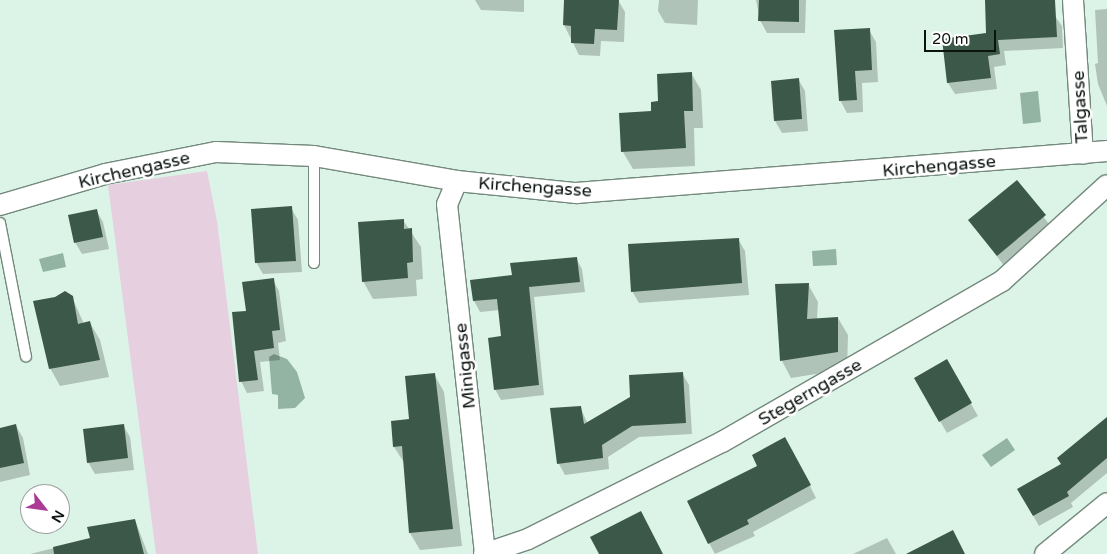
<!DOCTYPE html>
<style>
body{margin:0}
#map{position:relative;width:1107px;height:554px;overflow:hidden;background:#dcf4e7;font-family:"Varela Round",sans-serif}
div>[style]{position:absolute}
.green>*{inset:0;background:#e6cfdf}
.water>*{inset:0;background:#93b4a2}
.shadow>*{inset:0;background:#0003}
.building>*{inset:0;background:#3b5849}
.roads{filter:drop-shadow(1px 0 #73897c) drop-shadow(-1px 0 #73897c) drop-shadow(0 1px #73897c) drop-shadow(0 -1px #73897c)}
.lane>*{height:10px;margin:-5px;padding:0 5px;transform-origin:5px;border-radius:5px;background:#fff}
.street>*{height:20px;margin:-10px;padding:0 10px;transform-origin:10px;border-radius:10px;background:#fff}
span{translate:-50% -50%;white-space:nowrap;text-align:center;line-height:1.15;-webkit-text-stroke:5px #fff;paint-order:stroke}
.street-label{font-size:18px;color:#0b130f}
.north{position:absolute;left:20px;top:484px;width:50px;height:50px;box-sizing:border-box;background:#fff;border:1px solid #9da19f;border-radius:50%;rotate:120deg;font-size:14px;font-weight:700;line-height:20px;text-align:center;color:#0b130f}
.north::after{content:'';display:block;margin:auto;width:18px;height:22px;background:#aa3a96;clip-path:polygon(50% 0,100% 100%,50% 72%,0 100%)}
.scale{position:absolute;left:924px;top:30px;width:72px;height:22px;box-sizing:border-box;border:2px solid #0b130f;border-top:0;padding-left:6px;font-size:15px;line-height:18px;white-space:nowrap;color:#0b130f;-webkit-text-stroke:4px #fff;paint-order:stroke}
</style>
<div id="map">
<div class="green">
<i style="clip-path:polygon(207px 171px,217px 221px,258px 554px,156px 554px,108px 185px)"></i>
</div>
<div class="water">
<i style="clip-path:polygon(1038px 91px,1041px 122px,1023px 124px,1020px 93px)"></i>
<i style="clip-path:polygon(836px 249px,837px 265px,813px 266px,812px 251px)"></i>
<i style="clip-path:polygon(63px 253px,66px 267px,43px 272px,39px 259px)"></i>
<i style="clip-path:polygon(274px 354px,287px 359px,297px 372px,305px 398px,295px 408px,278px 409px,278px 395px,272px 394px,269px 357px)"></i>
<i style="clip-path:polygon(1007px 438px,1015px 450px,991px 467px,982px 455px)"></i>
</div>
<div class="shadow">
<i style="clip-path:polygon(475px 0,524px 0,524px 12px,481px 10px)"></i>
<i style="clip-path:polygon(565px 0,618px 0,625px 12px,624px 42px,601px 41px,600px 56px,579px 55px,564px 25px)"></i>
<i style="clip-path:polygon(659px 0,698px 0,697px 25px,665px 23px,658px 11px)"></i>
<i style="clip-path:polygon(756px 0,806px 0,805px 33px,767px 33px,760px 20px)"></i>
<i style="clip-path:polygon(986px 0,1044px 0,1062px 26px,1063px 48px,1004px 51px,1006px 65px,994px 67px,997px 89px,955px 94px,948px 83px,943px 40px,988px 34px)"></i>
<i style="clip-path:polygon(1107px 9px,1107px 106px,1098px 84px,1095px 64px,1098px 63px,1095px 10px)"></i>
<i style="clip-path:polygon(869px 30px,876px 42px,878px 82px,862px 83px,863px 112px,847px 113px,840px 100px)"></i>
<i style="clip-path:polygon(691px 73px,701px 90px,703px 128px,694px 128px,695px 166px,633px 169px,623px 152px,660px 102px)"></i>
<i style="clip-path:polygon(798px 79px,805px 91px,808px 131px,782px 133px,775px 121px)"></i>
<i style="clip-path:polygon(1017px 182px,1052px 228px,1005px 267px,969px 220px)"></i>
<i style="clip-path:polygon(291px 208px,298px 220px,302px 272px,263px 274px,256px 262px)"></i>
<i style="clip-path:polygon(96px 210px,103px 222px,109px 249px,82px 254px,75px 242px)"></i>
<i style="clip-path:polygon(403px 220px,421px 247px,423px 279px,416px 280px,417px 296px,373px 299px,363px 281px)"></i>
<i style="clip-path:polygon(738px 239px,745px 251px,749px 295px,639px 303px,632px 291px)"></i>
<i style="clip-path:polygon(576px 258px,582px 269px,585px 292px,534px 297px,544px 395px,501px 400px,495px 389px,502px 337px,500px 310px,480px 312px,474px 301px,472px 281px,513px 277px)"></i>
<i style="clip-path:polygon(273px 280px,279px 291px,286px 341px,278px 343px,280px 360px,260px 362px,264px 391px,247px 393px,241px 381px,247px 312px)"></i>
<i style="clip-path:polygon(808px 284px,818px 302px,817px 319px,838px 318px,848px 335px,847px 369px,791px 378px,782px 361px,776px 285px)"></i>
<i style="clip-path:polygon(72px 297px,84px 324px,90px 323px,100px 340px,109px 377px,60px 386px,50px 368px)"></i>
<i style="clip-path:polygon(946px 361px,978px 416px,947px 433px,915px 378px)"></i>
<i style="clip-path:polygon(682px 373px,689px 385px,692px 434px,639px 437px,608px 457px,609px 469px,565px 475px,559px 464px,551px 409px,580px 407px,588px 424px)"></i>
<i style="clip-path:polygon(434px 374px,444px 392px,462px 546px,420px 550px,410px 533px,405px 464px,394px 447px)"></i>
<i style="clip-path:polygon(1107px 419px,1107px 473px,1071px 503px,1073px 507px,1039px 526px,1019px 490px,1062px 465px)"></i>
<i style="clip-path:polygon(123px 425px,130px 437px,134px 470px,95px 474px,88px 462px)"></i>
<i style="clip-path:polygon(16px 426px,23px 438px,30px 475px,0 482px,0 430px)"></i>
<i style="clip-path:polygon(792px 450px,816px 498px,753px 532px,755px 536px,715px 554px,709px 543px)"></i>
<i style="clip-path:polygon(135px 520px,148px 554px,30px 554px,91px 539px)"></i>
<i style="clip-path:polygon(887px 538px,896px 554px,853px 554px)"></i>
</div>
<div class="building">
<i style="clip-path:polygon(564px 0,619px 0,617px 30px,595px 29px,594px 44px,571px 43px,571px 26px,563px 25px)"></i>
<i style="clip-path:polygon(759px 0,799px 0,799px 22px,758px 21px)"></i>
<i style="clip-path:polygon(985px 0,1055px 0,1057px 37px,998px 40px,1000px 54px,988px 56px,991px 78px,947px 83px,942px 39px,986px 33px)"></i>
<i style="clip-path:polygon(870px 28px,872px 70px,855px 71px,857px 100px,839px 101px,834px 30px)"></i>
<i style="clip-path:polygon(692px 72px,693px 111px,684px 111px,686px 148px,621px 152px,619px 113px,651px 111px,651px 102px,658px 101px,657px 74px)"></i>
<i style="clip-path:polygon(799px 78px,802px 119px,774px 121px,771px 81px)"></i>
<i style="clip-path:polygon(1017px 180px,1046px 215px,997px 256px,968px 220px)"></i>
<i style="clip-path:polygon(292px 206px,296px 261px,255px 263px,251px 209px)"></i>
<i style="clip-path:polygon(97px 209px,103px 237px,74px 243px,68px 215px)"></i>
<i style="clip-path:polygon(404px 219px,404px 229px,412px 228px,413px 262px,407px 263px,408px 278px,362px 282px,358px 222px)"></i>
<i style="clip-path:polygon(739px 238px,742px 283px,631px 292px,628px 244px)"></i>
<i style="clip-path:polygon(577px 257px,580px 282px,529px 287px,539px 385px,494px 390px,488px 338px,501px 336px,497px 299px,473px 301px,470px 280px,512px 275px,510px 263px)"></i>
<i style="clip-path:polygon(274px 278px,280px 330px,272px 331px,274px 348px,254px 351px,258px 380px,239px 382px,232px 312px,246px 311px,242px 282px)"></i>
<i style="clip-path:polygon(809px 283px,807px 319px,838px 317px,838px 352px,780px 361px,775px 284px)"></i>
<i style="clip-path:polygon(65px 291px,73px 296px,78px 324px,90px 321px,100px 360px,49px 369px,33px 301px,55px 297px)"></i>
<i style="clip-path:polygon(947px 359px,972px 403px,939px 422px,914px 378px)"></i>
<i style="clip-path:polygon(683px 372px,686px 423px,632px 426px,602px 445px,603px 458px,557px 464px,550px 408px,581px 406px,584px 424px,630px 397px,629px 375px)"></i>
<i style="clip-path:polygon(435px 373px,453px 529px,409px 533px,402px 446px,393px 447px,391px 421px,409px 419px,405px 376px)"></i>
<i style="clip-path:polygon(1107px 417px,1107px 458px,1067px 492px,1069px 496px,1033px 516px,1017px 489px,1061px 464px,1057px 458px)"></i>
<i style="clip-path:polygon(16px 424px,24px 463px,0 468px,0 428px)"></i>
<i style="clip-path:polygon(124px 424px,128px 458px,87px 463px,83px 429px)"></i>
<i style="clip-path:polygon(785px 437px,811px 485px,747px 520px,749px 524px,708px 544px,687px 501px,757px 466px,752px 455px)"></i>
<i style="clip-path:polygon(641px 511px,663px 554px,599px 554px,590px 537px)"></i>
<i style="clip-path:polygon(135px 519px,144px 554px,54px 554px,53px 547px,90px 538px,87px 527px)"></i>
<i style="clip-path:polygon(953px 530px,965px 554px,906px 554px)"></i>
</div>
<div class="roads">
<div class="lane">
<i style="left:0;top:223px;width:136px;rotate:79deg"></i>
<i style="left:314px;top:263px;width:107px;rotate:-90deg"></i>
</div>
<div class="street">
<i style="left:1073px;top:0;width:154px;rotate:86.3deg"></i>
<i style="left:457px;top:181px;width:25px;rotate:113deg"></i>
<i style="left:447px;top:204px;width:352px;rotate:83.8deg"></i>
<i style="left:0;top:205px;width:109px;rotate:-16.4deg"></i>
<i style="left:105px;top:174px;width:113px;rotate:-11.2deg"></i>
<i style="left:216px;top:152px;width:98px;rotate:2.3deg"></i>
<i style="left:314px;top:156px;width:145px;rotate:9.9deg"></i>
<i style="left:457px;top:181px;width:120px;rotate:5.8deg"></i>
<i style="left:576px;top:193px;width:533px;rotate:-4.52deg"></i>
<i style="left:484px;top:554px;width:46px;rotate:-18.8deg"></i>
<i style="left:528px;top:539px;width:217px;rotate:-26.6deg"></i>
<i style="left:722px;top:442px;width:323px;rotate:-29.9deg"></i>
<i style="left:1002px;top:281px;width:142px;rotate:-42.4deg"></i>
<i style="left:1045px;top:554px;width:80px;rotate:-39.4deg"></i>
</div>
</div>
<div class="street-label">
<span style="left:1080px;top:107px;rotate:-93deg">Talgasse</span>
<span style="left:939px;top:166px;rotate:-5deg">Kirchengasse</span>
<span style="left:134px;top:170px;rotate:-13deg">Kirchengasse</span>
<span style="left:535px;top:187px;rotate:4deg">Kirchengasse</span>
<span style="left:465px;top:366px;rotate:-96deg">Minigasse</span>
<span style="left:810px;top:392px;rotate:-30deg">Stegerngasse</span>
</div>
<div class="north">N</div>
<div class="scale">20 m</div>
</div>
